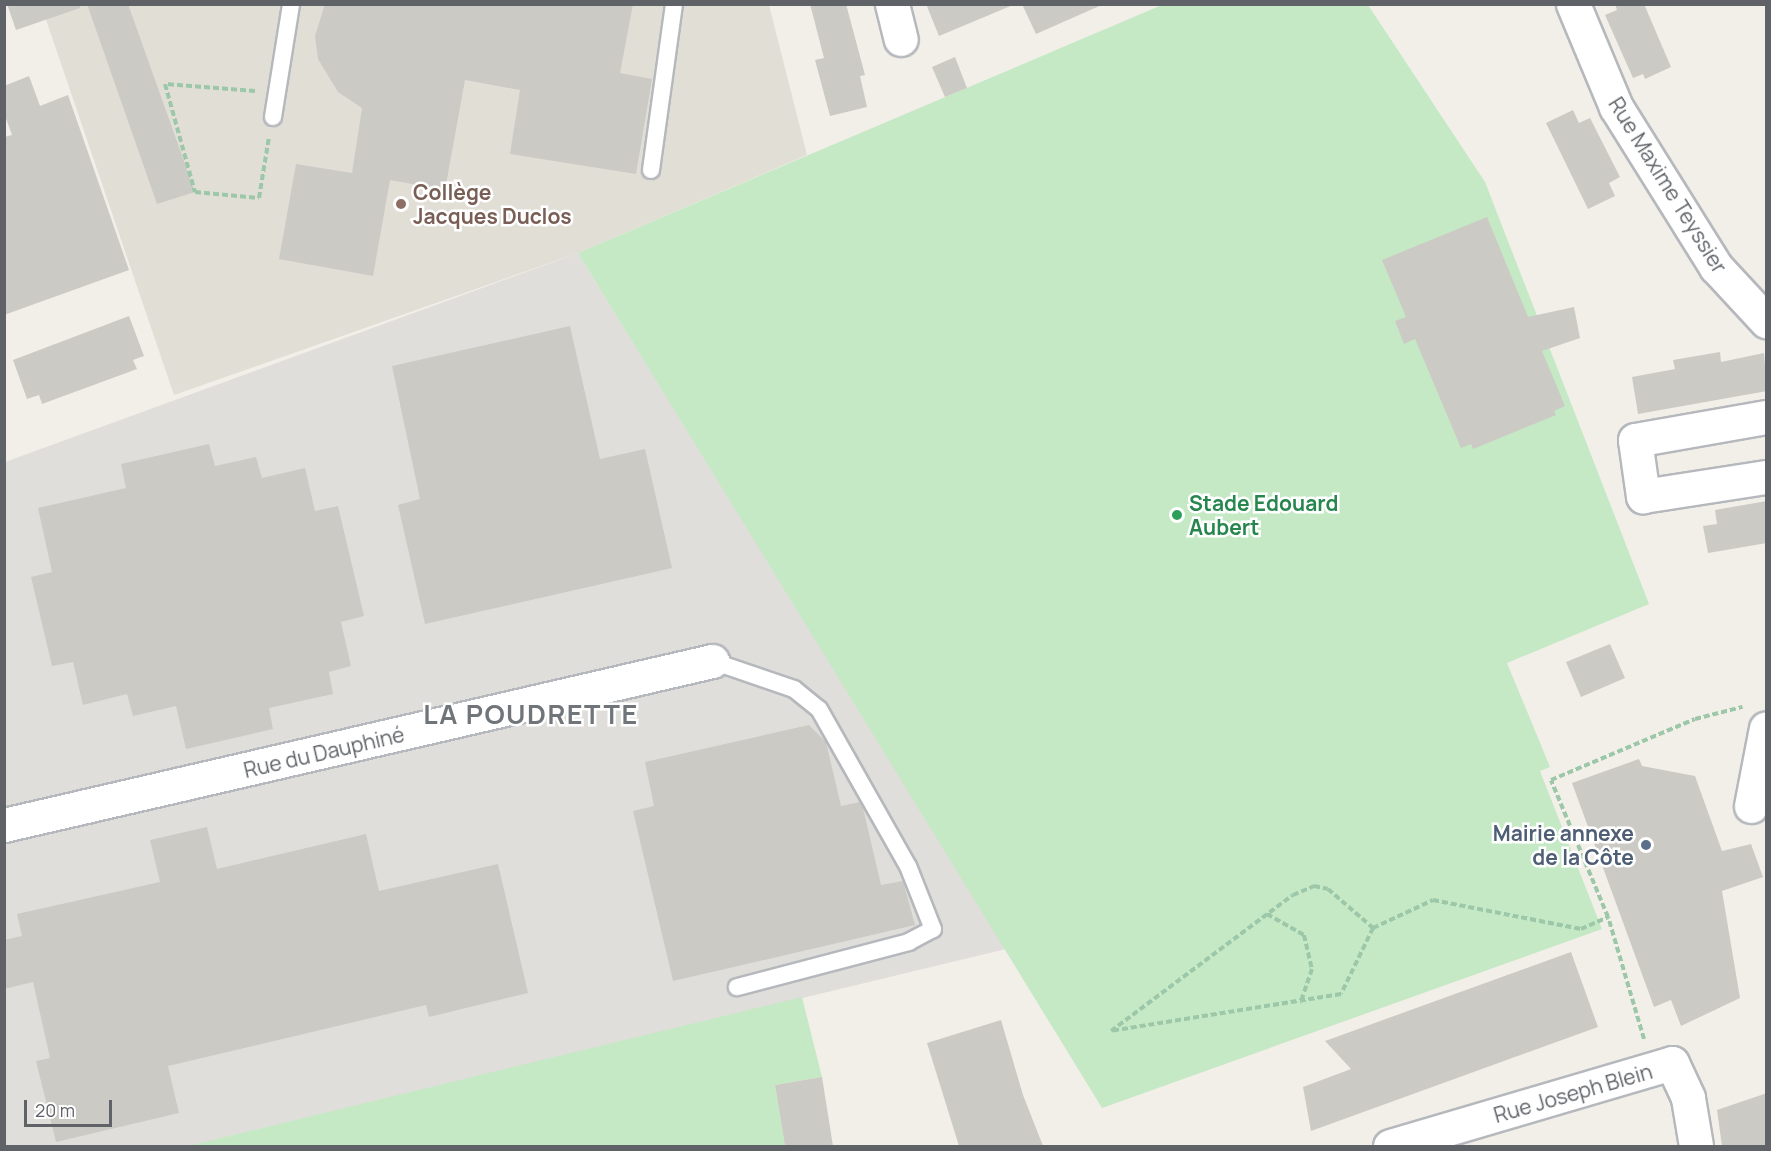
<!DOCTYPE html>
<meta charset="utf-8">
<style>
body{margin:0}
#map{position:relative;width:1771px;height:1151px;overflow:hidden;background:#f1efe8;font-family:Manrope,sans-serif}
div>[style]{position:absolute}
.industrial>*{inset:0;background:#e0deda}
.education>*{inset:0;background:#e1ded6}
.green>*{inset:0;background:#c5e8c5}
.building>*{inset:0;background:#cccac5}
.path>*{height:4px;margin-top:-2px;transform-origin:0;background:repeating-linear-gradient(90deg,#9cc7a9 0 6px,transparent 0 9px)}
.roads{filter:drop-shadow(2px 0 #b5b8bc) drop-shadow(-2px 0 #b5b8bc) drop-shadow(0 2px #b5b8bc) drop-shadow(0 -2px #b5b8bc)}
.lane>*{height:16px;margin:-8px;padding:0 8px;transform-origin:8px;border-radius:8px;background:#fff}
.street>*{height:33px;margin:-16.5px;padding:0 16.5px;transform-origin:16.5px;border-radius:16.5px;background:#fff}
.dots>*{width:16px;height:16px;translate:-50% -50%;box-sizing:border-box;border:3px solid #fff;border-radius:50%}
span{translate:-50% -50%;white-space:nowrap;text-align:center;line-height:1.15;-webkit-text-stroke:5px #fff;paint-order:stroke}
.street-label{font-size:21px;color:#5f6368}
.education-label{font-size:21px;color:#785e54;font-weight:700}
.left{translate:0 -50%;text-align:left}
.leisure-label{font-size:21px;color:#27864d;font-weight:700}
.service-label{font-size:21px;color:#4e5e75;font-weight:700}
.right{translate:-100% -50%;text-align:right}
.district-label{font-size:27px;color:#70757a;font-weight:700;letter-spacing:1.5px}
.frame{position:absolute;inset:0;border:6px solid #5f6368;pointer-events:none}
.scale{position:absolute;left:24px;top:1100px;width:88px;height:27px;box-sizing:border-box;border:3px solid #5f6368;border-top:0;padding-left:8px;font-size:18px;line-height:21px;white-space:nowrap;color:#5f6368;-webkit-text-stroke:4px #fff;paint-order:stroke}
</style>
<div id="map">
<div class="industrial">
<i style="clip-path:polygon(578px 253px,1006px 949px,189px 1146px,5px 1146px,5px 462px)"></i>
</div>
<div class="education">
<i style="clip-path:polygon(41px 5px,769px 5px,807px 155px,578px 253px,174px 395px)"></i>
</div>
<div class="green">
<i style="clip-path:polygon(1162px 5px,1368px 5px,1485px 182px,1649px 604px,1507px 663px,1550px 767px,1540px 771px,1602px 929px,1102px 1108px,578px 253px)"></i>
<i style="clip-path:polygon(802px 997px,822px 1077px,775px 1085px,785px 1146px,188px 1146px)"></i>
</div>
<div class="building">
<i style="clip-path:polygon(7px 4px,80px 4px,80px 8px,16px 30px)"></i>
<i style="clip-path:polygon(87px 4px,128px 4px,195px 192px,157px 204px)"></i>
<i style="clip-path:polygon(325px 4px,633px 4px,620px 73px,652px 79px,636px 174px,510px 154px,520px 90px,465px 80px,445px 190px,390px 180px,373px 276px,279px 259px,296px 164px,352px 173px,362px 108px,338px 92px,318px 59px,315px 36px)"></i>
<i style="clip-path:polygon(810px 4px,846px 4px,865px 75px,860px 76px,867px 107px,830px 116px,815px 60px,824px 58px)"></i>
<i style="clip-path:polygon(926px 4px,1013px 4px,1013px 5px,939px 36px)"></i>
<i style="clip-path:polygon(1022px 4px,1104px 4px,1036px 34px)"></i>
<i style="clip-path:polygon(1615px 4px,1644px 4px,1671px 67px,1645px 79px,1643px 74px,1633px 78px,1605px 15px,1617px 10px)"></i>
<i style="clip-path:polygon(955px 57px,967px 88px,945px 97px,932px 67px)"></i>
<i style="clip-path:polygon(29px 76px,40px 106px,68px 95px,129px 270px,4px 315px,4px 137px,12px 135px,4px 113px,4px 86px)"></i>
<i style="clip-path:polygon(1573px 110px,1579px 123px,1590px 118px,1620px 177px,1609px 183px,1615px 196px,1588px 209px,1546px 123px)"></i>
<i style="clip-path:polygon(1487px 217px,1528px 317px,1574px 307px,1580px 338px,1542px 351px,1565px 406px,1554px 411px,1556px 415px,1473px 449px,1471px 444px,1461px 448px,1415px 339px,1404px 344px,1395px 321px,1406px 317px,1382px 260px)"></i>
<i style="clip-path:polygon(129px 316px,144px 356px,133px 360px,137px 369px,42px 404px,39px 395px,27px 399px,13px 360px)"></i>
<i style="clip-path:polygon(570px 326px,600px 459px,645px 449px,672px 568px,425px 624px,398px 505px,420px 499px,392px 366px)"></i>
<i style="clip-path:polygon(1720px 352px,1721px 362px,1764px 353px,1767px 391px,1638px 414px,1632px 377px,1675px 369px,1673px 360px)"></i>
<i style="clip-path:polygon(209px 444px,215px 466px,256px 457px,262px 478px,305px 468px,315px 511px,338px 506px,364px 616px,341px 622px,351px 666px,329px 672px,333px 694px,269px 708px,273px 729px,186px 749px,176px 706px,133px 716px,127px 694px,83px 705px,73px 662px,52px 666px,31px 577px,52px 572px,38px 508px,126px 488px,121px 464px)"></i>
<i style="clip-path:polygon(1767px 501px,1767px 543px,1708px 553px,1703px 526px,1717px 524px,1715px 510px)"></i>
<i style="clip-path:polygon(1610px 644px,1625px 678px,1581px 697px,1566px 662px)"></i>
<i style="clip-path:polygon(809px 725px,826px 742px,841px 806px,860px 802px,863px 808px,881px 885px,903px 881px,915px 925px,673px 981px,633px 811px,654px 806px,645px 762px)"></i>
<i style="clip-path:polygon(1639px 759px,1642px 766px,1695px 776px,1722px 851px,1751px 844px,1763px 877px,1722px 891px,1740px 998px,1681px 1026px,1671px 1000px,1654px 1007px,1572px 783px)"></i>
<i style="clip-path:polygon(207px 827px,217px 869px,366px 834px,379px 891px,498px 864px,528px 993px,429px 1017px,426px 1005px,168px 1066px,179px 1113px,56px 1142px,36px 1061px,50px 1058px,33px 982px,4px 989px,4px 940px,22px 936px,17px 914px,160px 882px,150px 840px)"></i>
<i style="clip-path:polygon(1571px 952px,1598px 1027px,1311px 1131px,1303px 1087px,1351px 1069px,1325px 1041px)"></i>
<i style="clip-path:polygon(1001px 1020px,1023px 1095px,1043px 1146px,959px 1146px,927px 1043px)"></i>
<i style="clip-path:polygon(822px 1077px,833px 1146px,785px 1146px,775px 1085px)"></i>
<i style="clip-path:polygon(1767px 1093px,1767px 1146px,1722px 1146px,1717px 1110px)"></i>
</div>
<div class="path">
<i style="left:255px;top:91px;width:90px;rotate:-175.6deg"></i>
<i style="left:165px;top:84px;width:112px;rotate:74.5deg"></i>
<i style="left:195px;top:192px;width:64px;rotate:5.4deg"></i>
<i style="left:259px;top:198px;width:62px;rotate:-80.7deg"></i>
<i style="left:1267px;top:914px;width:43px;rotate:29.6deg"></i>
<i style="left:1304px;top:935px;width:35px;rotate:77deg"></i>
<i style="left:1312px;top:969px;width:36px;rotate:109deg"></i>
<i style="left:1373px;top:928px;width:73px;rotate:115.9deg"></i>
<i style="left:1341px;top:994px;width:233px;rotate:170.9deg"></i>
<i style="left:1111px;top:1031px;width:227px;rotate:-36.8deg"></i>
<i style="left:1293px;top:895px;width:23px;rotate:-23deg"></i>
<i style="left:1314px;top:886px;width:14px;rotate:12deg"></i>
<i style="left:1328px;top:889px;width:60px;rotate:40.9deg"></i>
<i style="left:1373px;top:928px;width:66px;rotate:-25deg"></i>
<i style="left:1433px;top:900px;width:151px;rotate:11.1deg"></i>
<i style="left:1581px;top:929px;width:30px;rotate:-24deg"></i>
<i style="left:1644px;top:1039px;width:127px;rotate:-106.4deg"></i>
<i style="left:1608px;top:917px;width:148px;rotate:-112.6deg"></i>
<i style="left:1551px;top:780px;width:156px;rotate:-23deg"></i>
<i style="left:1695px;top:719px;width:49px;rotate:-14.3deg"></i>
</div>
<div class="roads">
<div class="lane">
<i style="left:273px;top:117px;width:114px;rotate:-80.9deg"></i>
<i style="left:651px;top:170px;width:168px;rotate:-82.1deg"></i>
<i style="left:712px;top:661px;width:87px;rotate:18.9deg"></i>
<i style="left:794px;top:689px;width:32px;rotate:39deg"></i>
<i style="left:819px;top:709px;width:180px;rotate:60.5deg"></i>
<i style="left:908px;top:866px;width:68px;rotate:68.4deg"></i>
<i style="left:933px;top:929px;width:27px;rotate:152deg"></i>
<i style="left:909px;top:942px;width:178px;rotate:165.3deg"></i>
</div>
<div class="street">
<i style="left:892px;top:4px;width:36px;rotate:76deg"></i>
<i style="left:1573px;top:4px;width:112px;rotate:67.3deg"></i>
<i style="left:1616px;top:107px;width:189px;rotate:58deg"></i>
<i style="left:1716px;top:267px;width:74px;rotate:47.2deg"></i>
<i style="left:1766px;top:417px;width:133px;rotate:170deg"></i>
<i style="left:1635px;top:440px;width:57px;rotate:81.9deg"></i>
<i style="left:1643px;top:496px;width:124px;rotate:-8.8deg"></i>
<i style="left:1751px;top:806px;width:79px;rotate:-79.1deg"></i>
<i style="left:4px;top:825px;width:727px;rotate:-13.04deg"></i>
<i style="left:1390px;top:1146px;width:294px;rotate:-16.4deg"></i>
<i style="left:1672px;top:1063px;width:38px;rotate:65deg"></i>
<i style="left:1688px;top:1098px;width:49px;rotate:80.5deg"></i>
</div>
</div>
<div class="dots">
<i style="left:401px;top:204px;background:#8d6e63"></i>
<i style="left:1177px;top:515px;background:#2e9e5b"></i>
<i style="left:1646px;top:845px;background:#5c6f8a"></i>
</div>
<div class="street-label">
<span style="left:1668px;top:185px;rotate:58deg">Rue Maxime Teyssier</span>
<span style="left:324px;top:752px;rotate:-13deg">Rue du Dauphiné</span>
<span style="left:1573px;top:1093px;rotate:-16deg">Rue Joseph Blein</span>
</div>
<div class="education-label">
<span class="left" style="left:413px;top:204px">Collège<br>Jacques Duclos</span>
</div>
<div class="leisure-label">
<span class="left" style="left:1189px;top:515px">Stade Edouard<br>Aubert</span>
</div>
<div class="service-label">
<span class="right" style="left:1634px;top:845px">Mairie annexe<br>de la Côte</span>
</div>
<div class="district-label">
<span style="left:531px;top:714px">LA POUDRETTE</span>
</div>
<div class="frame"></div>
<div class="scale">20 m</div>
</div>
